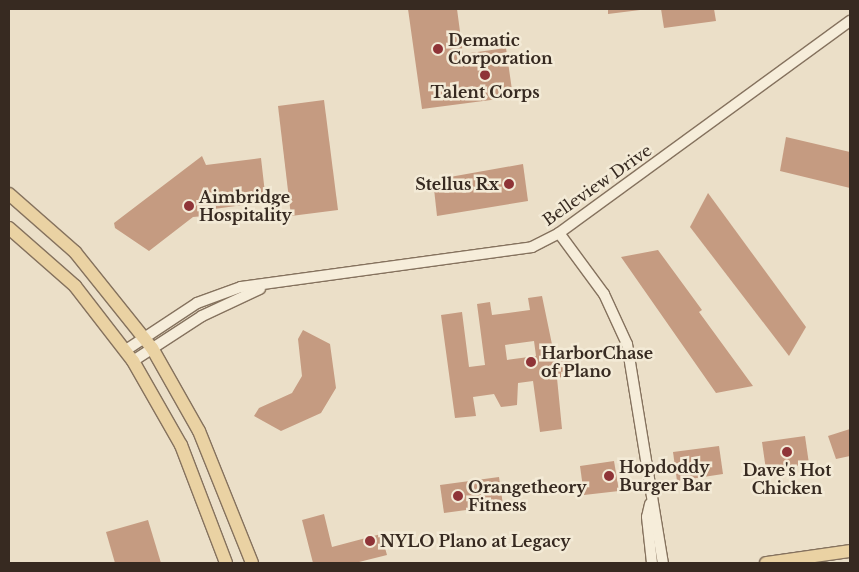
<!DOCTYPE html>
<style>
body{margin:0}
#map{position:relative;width:859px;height:572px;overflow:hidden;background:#ebdfc8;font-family:"Libre Baskerville",serif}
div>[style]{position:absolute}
.building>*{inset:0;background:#c59b81}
.roads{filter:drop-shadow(1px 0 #85725e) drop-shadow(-1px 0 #85725e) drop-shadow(0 1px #85725e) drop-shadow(0 -1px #85725e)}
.minor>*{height:10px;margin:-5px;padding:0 5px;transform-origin:5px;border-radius:5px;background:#f6edda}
.major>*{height:12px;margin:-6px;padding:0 6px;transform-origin:6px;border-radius:6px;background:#ead2a3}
.dots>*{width:14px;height:14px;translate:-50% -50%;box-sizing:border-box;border:2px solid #f3ead6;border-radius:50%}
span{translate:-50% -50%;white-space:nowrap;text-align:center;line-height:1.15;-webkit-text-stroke:5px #f3ead6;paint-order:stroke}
.poi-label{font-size:16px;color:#372a21;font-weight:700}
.left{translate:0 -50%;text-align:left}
.right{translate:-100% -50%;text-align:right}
.street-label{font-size:16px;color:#372a21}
.frame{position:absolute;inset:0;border:10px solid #372a21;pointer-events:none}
</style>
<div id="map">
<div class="building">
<i style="clip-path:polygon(408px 9px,457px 9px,463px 54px,506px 48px,513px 97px,422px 109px)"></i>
<i style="clip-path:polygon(608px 9px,640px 9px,640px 10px,608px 14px)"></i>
<i style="clip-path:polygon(661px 9px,714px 9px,716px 21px,664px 28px)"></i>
<i style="clip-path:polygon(324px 100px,338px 210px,291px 216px,278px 106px)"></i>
<i style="clip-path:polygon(786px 137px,850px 152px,850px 188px,780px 171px)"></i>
<i style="clip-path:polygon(202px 156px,206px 165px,261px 158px,266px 202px,214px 209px,215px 215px,193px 217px,149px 251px,115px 228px,114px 223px)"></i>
<i style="clip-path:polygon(523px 164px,528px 201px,437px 216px,433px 180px)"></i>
<i style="clip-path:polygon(708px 193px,806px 327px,789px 356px,690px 227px)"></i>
<i style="clip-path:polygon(658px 250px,702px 310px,699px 312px,753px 386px,716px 393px,621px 257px)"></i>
<i style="clip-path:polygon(evenodd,542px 296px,554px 354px,558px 353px,559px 359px,576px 357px,578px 369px,561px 372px,562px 377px,557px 378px,562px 429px,540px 432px,533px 381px,518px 383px,517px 405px,501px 407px,494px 394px,473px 397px,476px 416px,455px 418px,441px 315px,462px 312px,469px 367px,485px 365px,477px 304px,490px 302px,492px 315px,530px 310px,528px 298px,542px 296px,534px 341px,536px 356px,507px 360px,505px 345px,534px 341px)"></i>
<i style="clip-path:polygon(303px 330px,330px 344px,336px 388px,321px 413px,281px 431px,254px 416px,259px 408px,292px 393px,302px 376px,298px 339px)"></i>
<i style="clip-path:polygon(850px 429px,850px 456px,836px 459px,828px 436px)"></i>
<i style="clip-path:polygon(805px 436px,809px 464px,766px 470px,762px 442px)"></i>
<i style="clip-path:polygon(719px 446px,723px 474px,677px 481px,673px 452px)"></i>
<i style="clip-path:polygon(614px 461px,619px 491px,584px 495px,580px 466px)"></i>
<i style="clip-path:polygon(499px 477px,503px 505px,444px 513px,440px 485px)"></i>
<i style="clip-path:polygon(324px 514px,332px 547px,381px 534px,387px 555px,355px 563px,313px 563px,302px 520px)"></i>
<i style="clip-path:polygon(148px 520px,161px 563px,115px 563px,106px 532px)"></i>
</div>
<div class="roads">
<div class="minor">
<i style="left:559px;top:233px;width:76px;rotate:53.6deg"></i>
<i style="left:604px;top:294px;width:55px;rotate:65.3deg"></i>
<i style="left:627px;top:344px;width:222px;rotate:80.7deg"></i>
<i style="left:126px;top:350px;width:85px;rotate:-33.5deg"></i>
<i style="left:197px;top:303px;width:47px;rotate:-20deg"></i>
<i style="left:241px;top:287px;width:294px;rotate:-7.8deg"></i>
<i style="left:532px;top:247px;width:30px;rotate:-27deg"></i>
<i style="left:559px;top:233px;width:360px;rotate:-36.1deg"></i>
<i style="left:133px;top:361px;width:82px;rotate:-33.1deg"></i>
<i style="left:202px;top:316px;width:64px;rotate:-25deg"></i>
<i style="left:650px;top:504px;width:13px;rotate:103deg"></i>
<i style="left:647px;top:517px;width:46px;rotate:83.8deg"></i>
</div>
<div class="major">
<i style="left:9px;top:194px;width:88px;rotate:41.3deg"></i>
<i style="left:75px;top:252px;width:123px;rotate:51.3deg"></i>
<i style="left:152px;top:348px;width:95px;rotate:60.5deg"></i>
<i style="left:199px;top:431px;width:142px;rotate:68.1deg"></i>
<i style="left:9px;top:228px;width:88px;rotate:41.3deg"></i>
<i style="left:75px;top:286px;width:95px;rotate:52.3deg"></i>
<i style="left:133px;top:361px;width:97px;rotate:60.3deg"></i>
<i style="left:181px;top:445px;width:126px;rotate:69.1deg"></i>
<i style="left:766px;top:563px;width:85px;rotate:-8.1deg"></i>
</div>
</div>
<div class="dots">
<i style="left:438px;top:49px;background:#8f3437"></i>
<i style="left:485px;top:75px;background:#8f3437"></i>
<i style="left:509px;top:184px;background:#8f3437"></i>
<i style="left:189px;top:206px;background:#8f3437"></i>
<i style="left:531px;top:362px;background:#8f3437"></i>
<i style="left:787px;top:452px;background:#8f3437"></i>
<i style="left:609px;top:476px;background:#8f3437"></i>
<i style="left:458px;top:496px;background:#8f3437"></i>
<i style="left:370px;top:541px;background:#8f3437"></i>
</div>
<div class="poi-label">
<span class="left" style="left:448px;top:49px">Dematic<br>Corporation</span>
<span style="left:485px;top:92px">Talent Corps</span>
<span class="right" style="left:499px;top:184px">Stellus Rx</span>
<span class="left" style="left:199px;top:206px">Aimbridge<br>Hospitality</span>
<span class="left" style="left:541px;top:362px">HarborChase<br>of Plano</span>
<span class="left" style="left:619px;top:476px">Hopdoddy<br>Burger Bar</span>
<span style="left:787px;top:479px">Dave's Hot<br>Chicken</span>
<span class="left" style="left:468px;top:496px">Orangetheory<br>Fitness</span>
<span class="left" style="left:380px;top:541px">NYLO Plano at Legacy</span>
</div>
<div class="street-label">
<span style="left:597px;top:185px;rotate:-35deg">Belleview Drive</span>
</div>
<div class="frame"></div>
</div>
